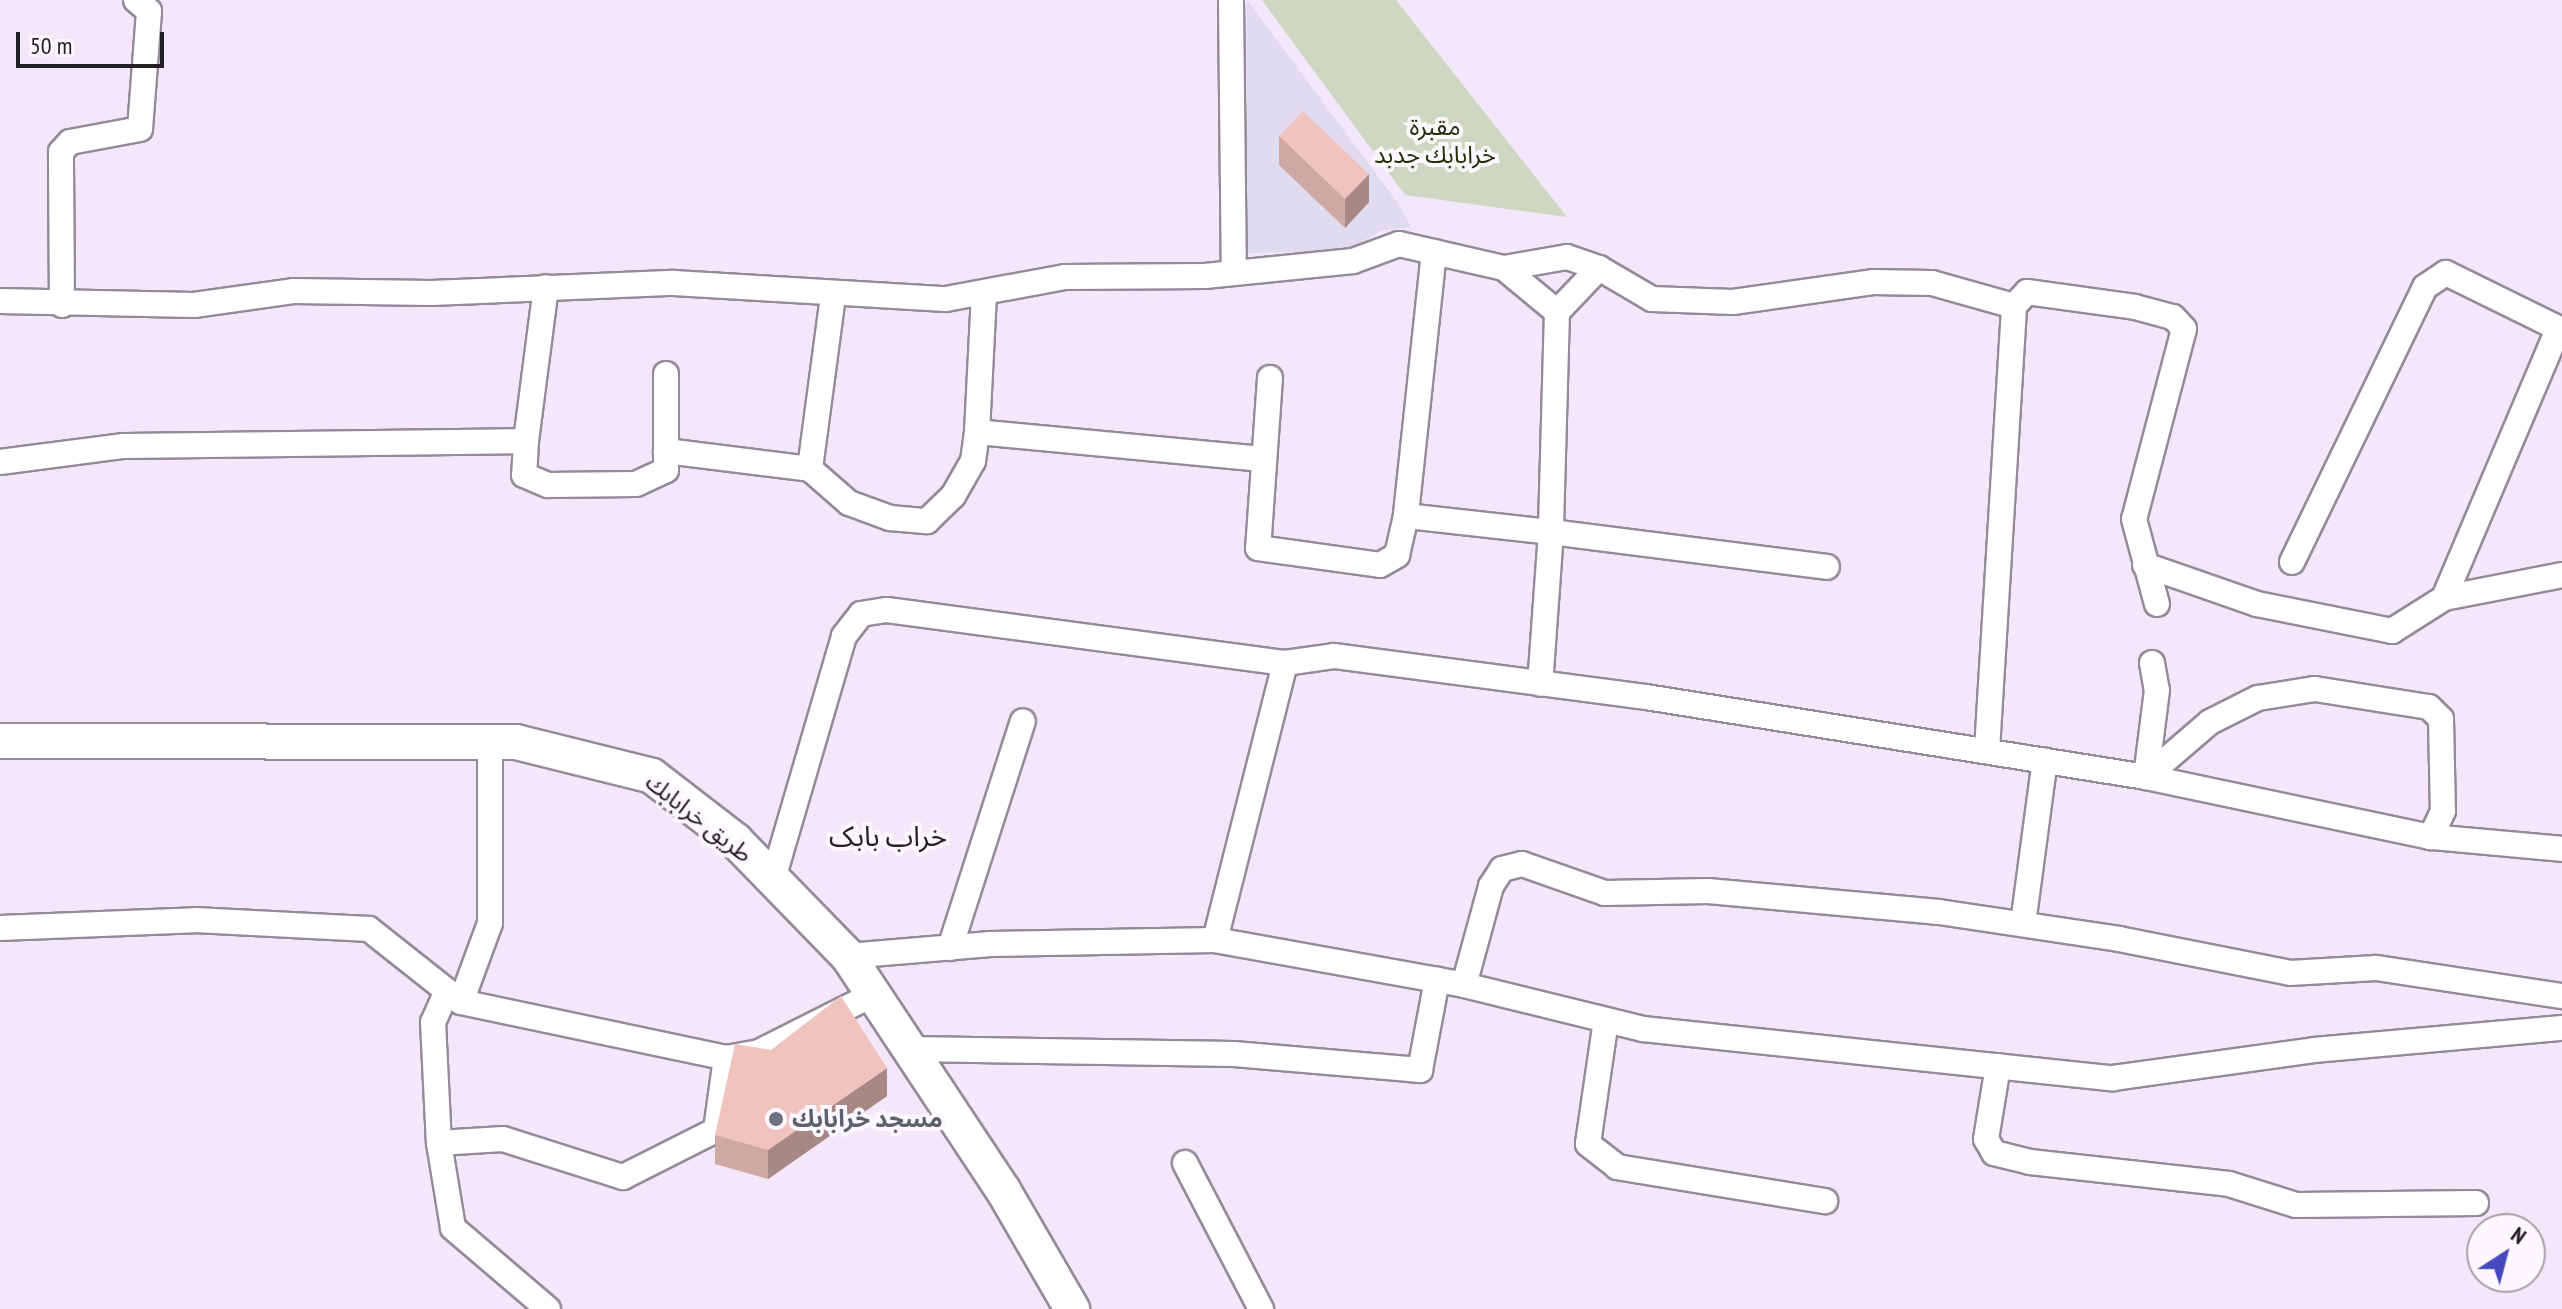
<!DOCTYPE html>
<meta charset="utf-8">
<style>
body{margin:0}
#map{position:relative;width:2562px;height:1309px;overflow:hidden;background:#f4e7f9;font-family:"PT Sans Narrow","Noto Sans Arabic",sans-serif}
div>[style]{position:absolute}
.industrial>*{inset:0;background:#e1dbf0}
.green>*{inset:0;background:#cdd7c2}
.roads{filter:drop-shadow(2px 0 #958a9a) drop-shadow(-2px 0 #958a9a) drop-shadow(0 2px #958a9a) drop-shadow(0 -2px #958a9a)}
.minor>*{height:24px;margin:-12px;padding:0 12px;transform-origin:12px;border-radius:12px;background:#fff}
.secondary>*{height:34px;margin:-17px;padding:0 17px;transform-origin:17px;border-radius:17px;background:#fff}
.wall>*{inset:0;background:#cea8a3}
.shaded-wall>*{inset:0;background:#a88885}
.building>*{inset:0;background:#f0c3be}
.dots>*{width:22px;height:22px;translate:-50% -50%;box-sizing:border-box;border:4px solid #fdf7ff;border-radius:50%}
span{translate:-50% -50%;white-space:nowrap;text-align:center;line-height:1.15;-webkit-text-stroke:8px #fdf7ff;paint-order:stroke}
.park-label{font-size:24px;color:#202f06}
.street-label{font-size:24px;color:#242026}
.worship-label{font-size:24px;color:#5b616d;font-weight:700}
.left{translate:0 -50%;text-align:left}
.quarter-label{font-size:28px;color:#242026}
.north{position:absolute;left:2466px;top:1213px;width:80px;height:80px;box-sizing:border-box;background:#fdf7ff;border:2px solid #a6a1a8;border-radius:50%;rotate:36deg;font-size:22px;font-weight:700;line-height:32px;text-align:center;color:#242026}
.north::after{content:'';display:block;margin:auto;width:28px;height:36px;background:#4648be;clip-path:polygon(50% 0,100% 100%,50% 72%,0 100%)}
.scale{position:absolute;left:16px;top:32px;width:148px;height:36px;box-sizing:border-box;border:4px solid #242026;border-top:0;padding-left:10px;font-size:24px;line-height:28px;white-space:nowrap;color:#242026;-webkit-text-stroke:6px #fdf7ff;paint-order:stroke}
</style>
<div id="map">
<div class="industrial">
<i style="clip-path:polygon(1247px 0,1400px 206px,1411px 227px,1380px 231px,1347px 251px,1245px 253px)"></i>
</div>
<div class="green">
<i style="clip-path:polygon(1262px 0,1396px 0,1567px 217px,1405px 195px)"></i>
</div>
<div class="roads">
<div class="minor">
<i style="left:1231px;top:0;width:271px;rotate:89.4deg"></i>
<i style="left:1434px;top:252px;width:265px;rotate:96.1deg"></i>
<i style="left:1406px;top:516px;width:146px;rotate:6.3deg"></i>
<i style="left:1551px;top:532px;width:152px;rotate:94.1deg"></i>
<i style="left:1504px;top:268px;width:69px;rotate:39.7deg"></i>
<i style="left:1599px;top:268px;width:61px;rotate:133.7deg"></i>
<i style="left:1557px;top:312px;width:220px;rotate:91.6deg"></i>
<i style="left:1551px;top:532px;width:278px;rotate:7.2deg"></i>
<i style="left:833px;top:296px;width:175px;rotate:97.6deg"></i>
<i style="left:810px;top:469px;width:52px;rotate:41.1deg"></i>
<i style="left:849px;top:503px;width:44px;rotate:20.1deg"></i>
<i style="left:890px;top:518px;width:37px;rotate:5deg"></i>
<i style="left:927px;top:521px;width:36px;rotate:-44deg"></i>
<i style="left:953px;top:496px;width:40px;rotate:-60.3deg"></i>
<i style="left:973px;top:461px;width:29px;rotate:-82deg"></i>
<i style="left:977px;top:432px;width:288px;rotate:5.4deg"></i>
<i style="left:0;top:301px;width:194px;rotate:1.2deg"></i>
<i style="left:194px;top:305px;width:100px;rotate:-8deg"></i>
<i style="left:293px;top:291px;width:138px;rotate:0.8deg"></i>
<i style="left:431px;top:293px;width:243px;rotate:-2.4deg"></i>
<i style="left:674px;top:283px;width:272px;rotate:3.4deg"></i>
<i style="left:946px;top:299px;width:121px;rotate:-10.5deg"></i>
<i style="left:1065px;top:277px;width:140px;rotate:-0.4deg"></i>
<i style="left:1205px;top:276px;width:149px;rotate:-5.8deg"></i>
<i style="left:1353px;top:261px;width:49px;rotate:-20.3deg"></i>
<i style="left:1399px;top:244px;width:108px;rotate:12.9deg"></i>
<i style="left:1504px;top:268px;width:64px;rotate:-9.9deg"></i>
<i style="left:1567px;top:257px;width:34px;rotate:19deg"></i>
<i style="left:1599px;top:268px;width:61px;rotate:30.3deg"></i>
<i style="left:1652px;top:299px;width:81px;rotate:2.1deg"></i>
<i style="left:1733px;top:302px;width:141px;rotate:-8.1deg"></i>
<i style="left:1873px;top:282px;width:59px;rotate:1deg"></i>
<i style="left:1932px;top:283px;width:85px;rotate:15.7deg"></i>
<i style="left:62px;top:305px;width:153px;rotate:-90.4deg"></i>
<i style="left:61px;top:152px;width:13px;rotate:-48deg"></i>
<i style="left:70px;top:142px;width:71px;rotate:-10.5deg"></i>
<i style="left:140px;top:129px;width:118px;rotate:-85.6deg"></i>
<i style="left:149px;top:11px;width:17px;rotate:-140deg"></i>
<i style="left:1270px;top:378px;width:170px;rotate:94deg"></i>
<i style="left:1258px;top:548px;width:123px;rotate:7.9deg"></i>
<i style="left:1380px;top:565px;width:20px;rotate:-30deg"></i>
<i style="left:1397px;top:555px;width:40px;rotate:-77deg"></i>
<i style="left:977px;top:432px;width:137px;rotate:-87.1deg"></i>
<i style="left:526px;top:441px;width:34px;rotate:93deg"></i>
<i style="left:524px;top:475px;width:26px;rotate:23deg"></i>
<i style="left:548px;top:485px;width:88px;rotate:-0.7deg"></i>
<i style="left:636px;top:484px;width:33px;rotate:-25deg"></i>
<i style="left:666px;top:470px;width:96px;rotate:-90deg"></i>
<i style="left:666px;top:451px;width:145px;rotate:7.1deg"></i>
<i style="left:0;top:462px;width:125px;rotate:-7.4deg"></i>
<i style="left:124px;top:446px;width:402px;rotate:-0.7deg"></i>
<i style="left:526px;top:441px;width:155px;rotate:-82.6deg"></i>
<i style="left:2292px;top:562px;width:305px;rotate:-64.2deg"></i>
<i style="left:2425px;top:287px;width:25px;rotate:-34deg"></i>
<i style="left:2446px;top:273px;width:129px;rotate:26.2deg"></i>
<i style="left:2145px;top:565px;width:119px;rotate:19.2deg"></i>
<i style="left:2257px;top:604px;width:138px;rotate:11.3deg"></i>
<i style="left:2392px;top:631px;width:62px;rotate:-32.4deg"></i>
<i style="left:2444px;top:598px;width:292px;rotate:-67deg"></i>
<i style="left:2444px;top:598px;width:120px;rotate:-11deg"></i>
<i style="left:2152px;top:663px;width:27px;rotate:80deg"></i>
<i style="left:2157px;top:690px;width:88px;rotate:97.2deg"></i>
<i style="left:2146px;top:777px;width:84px;rotate:-40.7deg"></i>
<i style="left:2210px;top:722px;width:54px;rotate:-26.6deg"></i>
<i style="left:2258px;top:698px;width:58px;rotate:-9deg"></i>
<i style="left:2315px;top:689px;width:115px;rotate:9deg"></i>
<i style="left:2429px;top:707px;width:17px;rotate:45deg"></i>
<i style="left:2441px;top:719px;width:92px;rotate:88.8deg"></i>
<i style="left:2443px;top:811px;width:29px;rotate:115deg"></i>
<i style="left:1987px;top:750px;width:445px;rotate:-86.5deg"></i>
<i style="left:2014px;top:306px;width:19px;rotate:-47deg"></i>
<i style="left:2027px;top:292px;width:109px;rotate:7.9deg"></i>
<i style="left:2135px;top:307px;width:39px;rotate:15deg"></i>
<i style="left:2173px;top:317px;width:16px;rotate:47deg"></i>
<i style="left:2184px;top:329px;width:196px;rotate:104.7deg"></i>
<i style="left:2134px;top:519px;width:88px;rotate:74.9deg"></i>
<i style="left:773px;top:879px;width:253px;rotate:-73.7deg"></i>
<i style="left:844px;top:636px;width:28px;rotate:-52deg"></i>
<i style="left:861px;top:614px;width:26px;rotate:-9deg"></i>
<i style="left:887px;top:610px;width:402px;rotate:7.6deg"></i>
<i style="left:1285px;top:663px;width:49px;rotate:-8.1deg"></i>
<i style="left:1334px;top:656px;width:315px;rotate:7.5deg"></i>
<i style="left:1646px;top:697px;width:506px;rotate:9.09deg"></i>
<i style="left:2146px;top:777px;width:291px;rotate:11.9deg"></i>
<i style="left:2431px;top:837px;width:132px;rotate:5.2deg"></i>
<i style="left:2023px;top:924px;width:165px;rotate:-82.4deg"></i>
<i style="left:0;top:928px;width:195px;rotate:-2.3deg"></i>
<i style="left:195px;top:920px;width:174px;rotate:3deg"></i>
<i style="left:369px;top:929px;width:117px;rotate:38.4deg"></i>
<i style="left:461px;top:1002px;width:271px;rotate:11.9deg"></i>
<i style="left:726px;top:1058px;width:34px;rotate:-10deg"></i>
<i style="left:759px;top:1052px;width:129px;rotate:-26.8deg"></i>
<i style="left:1215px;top:940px;width:286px;rotate:-75.8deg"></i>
<i style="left:950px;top:948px;width:238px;rotate:-72.2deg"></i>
<i style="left:848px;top:956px;width:143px;rotate:-4.8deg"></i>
<i style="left:990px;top:944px;width:225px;rotate:-1deg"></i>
<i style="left:1215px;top:940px;width:253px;rotate:10.2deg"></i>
<i style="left:1464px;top:985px;width:184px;rotate:13.8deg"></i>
<i style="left:1643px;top:1029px;width:473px;rotate:6deg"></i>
<i style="left:2113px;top:1078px;width:203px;rotate:-7.9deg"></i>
<i style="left:2314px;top:1050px;width:249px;rotate:-5.1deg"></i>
<i style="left:1464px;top:985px;width:103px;rotate:-74.7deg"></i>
<i style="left:1491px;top:886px;width:20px;rotate:-57deg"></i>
<i style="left:1502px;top:869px;width:21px;rotate:-14deg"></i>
<i style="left:1522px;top:864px;width:88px;rotate:19.3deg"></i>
<i style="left:1605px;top:893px;width:103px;rotate:-1.1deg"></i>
<i style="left:1708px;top:891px;width:232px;rotate:5.2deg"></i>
<i style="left:1939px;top:912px;width:182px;rotate:8.5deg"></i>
<i style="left:2119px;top:939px;width:174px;rotate:11.2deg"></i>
<i style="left:2290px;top:973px;width:86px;rotate:-3.3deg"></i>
<i style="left:2376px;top:968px;width:188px;rotate:8.6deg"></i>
<i style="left:447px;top:991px;width:34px;rotate:114deg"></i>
<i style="left:433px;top:1022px;width:121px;rotate:87.2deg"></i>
<i style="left:439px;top:1143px;width:86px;rotate:80.6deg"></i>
<i style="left:453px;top:1228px;width:125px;rotate:40.5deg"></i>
<i style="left:461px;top:1002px;width:84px;rotate:-69.8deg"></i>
<i style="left:490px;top:923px;width:182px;rotate:-90deg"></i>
<i style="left:1606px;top:1020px;width:125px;rotate:98.3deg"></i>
<i style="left:1588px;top:1144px;width:37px;rotate:38deg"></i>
<i style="left:1617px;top:1167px;width:211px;rotate:9.3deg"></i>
<i style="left:910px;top:1049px;width:324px;rotate:0.9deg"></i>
<i style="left:1234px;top:1054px;width:187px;rotate:4.9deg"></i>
<i style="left:1420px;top:1070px;width:92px;rotate:-79.3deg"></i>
<i style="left:1998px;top:1066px;width:74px;rotate:99.3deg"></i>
<i style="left:1986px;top:1139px;width:16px;rotate:60deg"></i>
<i style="left:1994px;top:1153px;width:37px;rotate:14deg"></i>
<i style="left:2030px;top:1162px;width:200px;rotate:6.3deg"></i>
<i style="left:2229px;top:1184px;width:70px;rotate:17.4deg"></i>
<i style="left:2296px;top:1205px;width:180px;rotate:-0.6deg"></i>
<i style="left:439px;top:1143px;width:64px;rotate:-3.6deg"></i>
<i style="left:503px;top:1139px;width:126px;rotate:17.6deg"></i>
<i style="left:623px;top:1177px;width:104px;rotate:-26.8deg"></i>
<i style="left:716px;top:1130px;width:73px;rotate:-82.1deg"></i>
<i style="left:1185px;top:1163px;width:165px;rotate:62.5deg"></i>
</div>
<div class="secondary">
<i style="left:0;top:741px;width:516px;rotate:0.11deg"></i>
<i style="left:516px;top:742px;width:140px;rotate:14deg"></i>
<i style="left:652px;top:776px;width:106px;rotate:37.7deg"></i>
<i style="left:736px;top:841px;width:161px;rotate:45.8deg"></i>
<i style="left:848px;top:956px;width:281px;rotate:56.5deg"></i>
<i style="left:1003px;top:1190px;width:138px;rotate:59.9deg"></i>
</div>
</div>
<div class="wall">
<i style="clip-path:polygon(1279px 136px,1369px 202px,1345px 228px,1279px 165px)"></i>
<i style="clip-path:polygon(887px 1096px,768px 1179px,715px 1164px,715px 1135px)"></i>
</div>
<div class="shaded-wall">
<i style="clip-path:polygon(1369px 174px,1369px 202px,1345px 228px,1345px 199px)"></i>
<i style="clip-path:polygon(887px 1068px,887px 1096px,768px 1179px,768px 1150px)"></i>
</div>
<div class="building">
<i style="clip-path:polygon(1303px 111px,1369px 174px,1345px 199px,1279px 136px)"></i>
<i style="clip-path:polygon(841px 996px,887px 1068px,768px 1150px,715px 1135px,735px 1044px,771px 1050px)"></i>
</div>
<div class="dots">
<i style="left:776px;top:1119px;background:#6b7280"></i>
</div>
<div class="park-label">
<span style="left:1435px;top:141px">مقبرة<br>خرابابك جدبد</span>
</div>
<div class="street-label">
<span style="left:699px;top:818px;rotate:38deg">طريق خرابابك</span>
</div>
<div class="worship-label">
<span class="left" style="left:792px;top:1119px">مسجد خرابابك</span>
</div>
<div class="quarter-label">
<span style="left:888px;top:836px">خراب بابک</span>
</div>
<div class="north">N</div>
<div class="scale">50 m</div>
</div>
